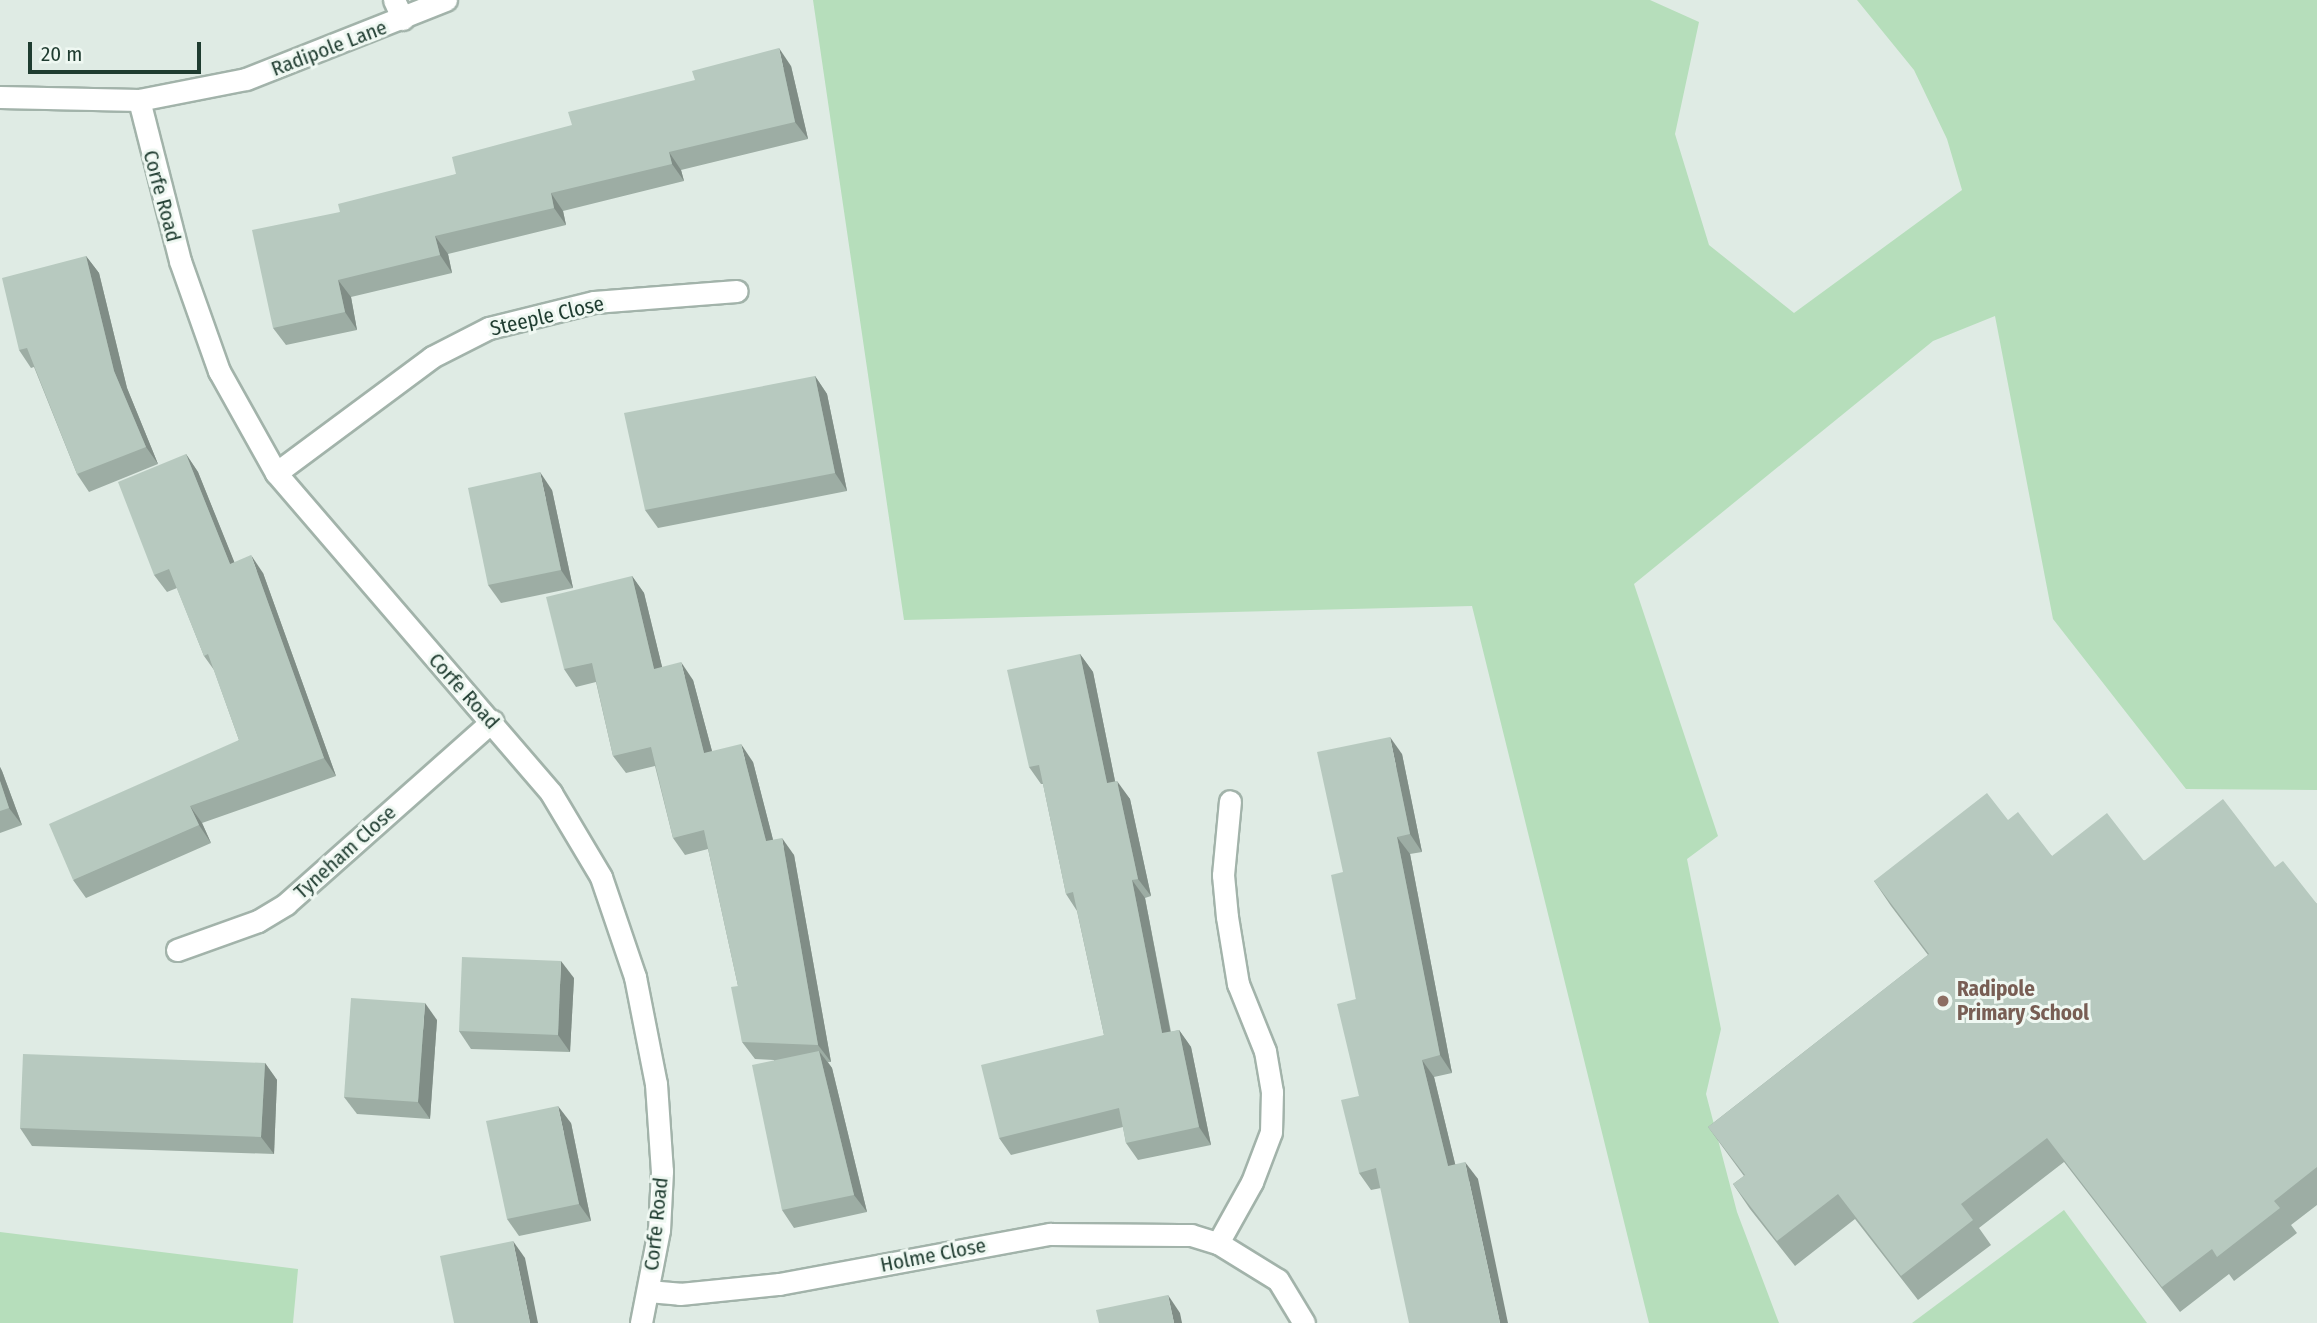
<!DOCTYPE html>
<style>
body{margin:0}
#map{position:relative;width:2317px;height:1323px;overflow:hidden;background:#dfebe4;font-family:"Fira Sans Condensed",sans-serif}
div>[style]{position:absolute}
.green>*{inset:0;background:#b6debb}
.roads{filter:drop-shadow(2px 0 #a2b3aa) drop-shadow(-2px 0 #a2b3aa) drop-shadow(0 2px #a2b3aa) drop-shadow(0 -2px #a2b3aa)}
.minor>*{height:21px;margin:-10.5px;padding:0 10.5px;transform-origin:10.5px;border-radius:10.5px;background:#fff}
.tertiary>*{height:21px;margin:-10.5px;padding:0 10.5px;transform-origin:10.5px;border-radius:10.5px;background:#fff}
.wall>*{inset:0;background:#9dada4}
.shaded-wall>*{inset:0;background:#808d86}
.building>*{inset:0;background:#b7c9bf}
.dots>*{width:19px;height:19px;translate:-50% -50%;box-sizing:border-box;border:4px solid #eff8f2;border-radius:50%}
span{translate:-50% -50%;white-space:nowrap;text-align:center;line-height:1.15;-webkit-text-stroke:6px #eff8f2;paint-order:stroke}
.street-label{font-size:21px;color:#1f3c30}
.education-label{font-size:21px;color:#785e54;font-weight:700}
.left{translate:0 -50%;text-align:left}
.scale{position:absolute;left:28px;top:42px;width:173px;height:32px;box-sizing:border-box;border:4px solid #1f3c30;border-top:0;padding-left:9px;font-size:21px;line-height:24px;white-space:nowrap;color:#1f3c30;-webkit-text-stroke:5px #eff8f2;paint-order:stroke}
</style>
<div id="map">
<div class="green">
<i style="clip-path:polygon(813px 0,1650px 0,1699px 22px,1675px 134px,1709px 245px,1794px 313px,1962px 190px,1947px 139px,1914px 70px,1857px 0,2317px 0,2317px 790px,2186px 789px,2053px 619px,1995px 316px,1933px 341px,1634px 584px,1718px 836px,1687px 859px,1721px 1029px,1706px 1094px,1737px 1212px,1779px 1323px,1649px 1323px,1472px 606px,904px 620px)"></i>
<i style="clip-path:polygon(2064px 1210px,2147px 1323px,1912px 1323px)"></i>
<i style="clip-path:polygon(0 1232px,298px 1269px,293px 1323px,0 1323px)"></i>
</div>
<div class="roads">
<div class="minor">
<i style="left:394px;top:0;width:21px;rotate:65deg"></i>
<i style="left:139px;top:100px;width:166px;rotate:75.7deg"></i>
<i style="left:180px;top:261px;width:117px;rotate:70.5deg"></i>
<i style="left:219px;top:371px;width:117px;rotate:60.8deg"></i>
<i style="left:276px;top:473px;width:422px;rotate:49.3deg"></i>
<i style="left:551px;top:793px;width:98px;rotate:59.2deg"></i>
<i style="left:601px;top:877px;width:106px;rotate:71.2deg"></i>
<i style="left:635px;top:977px;width:109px;rotate:78.9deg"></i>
<i style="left:656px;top:1084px;width:87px;rotate:86.1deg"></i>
<i style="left:662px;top:1171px;width:59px;rotate:92.9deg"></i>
<i style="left:659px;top:1230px;width:95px;rotate:101deg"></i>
<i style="left:276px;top:473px;width:194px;rotate:-36.6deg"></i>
<i style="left:432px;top:357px;width:64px;rotate:-27deg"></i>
<i style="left:489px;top:328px;width:108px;rotate:-13.9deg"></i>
<i style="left:594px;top:302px;width:143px;rotate:-4.4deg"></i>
<i style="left:177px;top:950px;width:86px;rotate:-19.7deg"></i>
<i style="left:258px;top:921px;width:33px;rotate:-31deg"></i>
<i style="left:286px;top:904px;width:276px;rotate:-41.6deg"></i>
<i style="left:1218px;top:1243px;width:70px;rotate:-60.9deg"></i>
<i style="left:1252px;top:1182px;width:53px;rotate:-69.2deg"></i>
<i style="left:1271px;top:1132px;width:40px;rotate:-88.6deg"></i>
<i style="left:1272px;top:1092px;width:42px;rotate:-99.7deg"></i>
<i style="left:1265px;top:1051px;width:72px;rotate:-111.9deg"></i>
<i style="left:1238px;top:984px;width:68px;rotate:-99.3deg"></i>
<i style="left:1227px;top:917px;width:42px;rotate:-95.4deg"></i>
<i style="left:1223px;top:875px;width:74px;rotate:-84.6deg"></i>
<i style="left:648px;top:1291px;width:32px;rotate:5deg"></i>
<i style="left:680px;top:1294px;width:100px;rotate:-5.8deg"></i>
<i style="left:779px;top:1284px;width:276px;rotate:-10.5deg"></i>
<i style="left:1050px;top:1234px;width:141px;rotate:0.4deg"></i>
<i style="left:1191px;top:1235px;width:28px;rotate:17deg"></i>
<i style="left:1218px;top:1243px;width:70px;rotate:31.7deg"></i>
<i style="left:1278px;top:1280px;width:50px;rotate:58.8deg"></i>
</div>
<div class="tertiary">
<i style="left:0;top:97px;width:139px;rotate:1.2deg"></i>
<i style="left:139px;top:100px;width:109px;rotate:-11.1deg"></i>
<i style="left:246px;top:79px;width:215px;rotate:-21.6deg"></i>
</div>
</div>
<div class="wall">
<i style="clip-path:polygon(791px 66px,808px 139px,681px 170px,684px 181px,563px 211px,566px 225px,448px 254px,452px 273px,351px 297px,357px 330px,286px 345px,273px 328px,340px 212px)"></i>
<i style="clip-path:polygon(86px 256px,99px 273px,127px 388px,158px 464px,89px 492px,77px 474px,34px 367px,31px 368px,19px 350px)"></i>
<i style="clip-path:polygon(815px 376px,827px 394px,847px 491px,658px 528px,645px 510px)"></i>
<i style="clip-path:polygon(186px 454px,198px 472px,234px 562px,263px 573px,336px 776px,202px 823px,211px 843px,86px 898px,73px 880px,239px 740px,214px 670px,204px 656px,177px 588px,167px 592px,154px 575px)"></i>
<i style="clip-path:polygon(552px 490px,573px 588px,501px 603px,488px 585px)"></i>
<i style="clip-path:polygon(632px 576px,644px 593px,662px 667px,693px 680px,712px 751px,753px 762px,773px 840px,794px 855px,831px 1062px,828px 1062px,832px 1068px,867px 1212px,794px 1228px,782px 1210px,774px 1060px,755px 1059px,742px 1042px,738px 986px,708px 849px,685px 855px,673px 838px,655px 766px,626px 773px,613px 756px,596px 682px,576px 687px,564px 669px)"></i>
<i style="clip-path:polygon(1080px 654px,1093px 672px,1115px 781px,1130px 799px,1151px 896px,1145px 898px,1171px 1032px,1179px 1030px,1191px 1047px,1211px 1145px,1138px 1160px,1126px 1143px,1123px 1127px,1011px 1155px,999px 1138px,1104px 1035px,1077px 911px,1066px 894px,1043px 784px,1041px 784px,1029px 767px)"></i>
<i style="clip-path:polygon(1402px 754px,1422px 852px,1410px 854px,1452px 1073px,1434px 1077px,1455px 1164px,1478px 1179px,1381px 1188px,1371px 1190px,1359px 1173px,1359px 1096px,1356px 999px,1343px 872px)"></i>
<i style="clip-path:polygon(0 767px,2px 771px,22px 825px,0 833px)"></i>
<i style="clip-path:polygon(2008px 820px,2052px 856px,2275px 867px,2317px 904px,2317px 1205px,2291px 1225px,2297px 1233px,2234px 1281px,2229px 1274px,2180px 1312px,2064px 1162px,1979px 1228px,1991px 1245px,1918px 1300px,1855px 1219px,1795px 1266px,1750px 1209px,1733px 1184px,1744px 1176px,1708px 1127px,1928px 955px,1891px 906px,1874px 881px)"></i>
<i style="clip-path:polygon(574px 978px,570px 1052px,471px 1049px,459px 1031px)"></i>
<i style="clip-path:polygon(437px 1020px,430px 1119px,357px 1114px,344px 1097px)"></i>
<i style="clip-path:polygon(265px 1063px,277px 1080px,274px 1154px,32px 1146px,20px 1128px)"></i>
<i style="clip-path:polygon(571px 1123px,591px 1221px,519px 1236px,507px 1219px)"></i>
</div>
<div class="shaded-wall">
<i style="clip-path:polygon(779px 48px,791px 66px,808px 139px,795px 122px)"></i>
<i style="clip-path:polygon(669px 152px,681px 170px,684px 181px,672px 164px)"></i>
<i style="clip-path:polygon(551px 193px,563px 211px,566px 225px,554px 208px)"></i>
<i style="clip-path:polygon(435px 236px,448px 254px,452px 273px,440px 255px)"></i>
<i style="clip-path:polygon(86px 256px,99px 273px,127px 388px,158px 464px,146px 447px,114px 371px)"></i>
<i style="clip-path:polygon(338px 280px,351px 297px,357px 330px,345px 312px)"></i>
<i style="clip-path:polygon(815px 376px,827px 394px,847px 491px,835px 473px)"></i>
<i style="clip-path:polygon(186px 454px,198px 472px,242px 581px,230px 564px)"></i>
<i style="clip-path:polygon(540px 472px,552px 490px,573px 588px,561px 570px)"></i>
<i style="clip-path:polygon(251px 555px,263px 573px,336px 776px,324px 758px)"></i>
<i style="clip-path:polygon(632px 576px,644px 593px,667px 687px,654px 669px)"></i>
<i style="clip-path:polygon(1080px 654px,1093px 672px,1119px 801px,1107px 783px)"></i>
<i style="clip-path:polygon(681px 662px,693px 680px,717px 770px,704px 753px)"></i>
<i style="clip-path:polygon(1390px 737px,1402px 754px,1422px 852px,1410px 834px)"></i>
<i style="clip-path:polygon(741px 744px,753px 762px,778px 859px,766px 841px)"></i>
<i style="clip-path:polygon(0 767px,2px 771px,22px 825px,9px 808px,0 781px)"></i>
<i style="clip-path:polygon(1117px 781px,1130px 799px,1151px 896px,1138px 879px)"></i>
<i style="clip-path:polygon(190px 806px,202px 823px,211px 843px,199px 825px)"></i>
<i style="clip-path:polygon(1397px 837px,1410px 854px,1452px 1073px,1440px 1055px)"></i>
<i style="clip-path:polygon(782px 838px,794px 855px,831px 1062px,818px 1045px)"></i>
<i style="clip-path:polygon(1132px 880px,1145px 898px,1174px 1051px,1162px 1033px)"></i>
<i style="clip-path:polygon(561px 961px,574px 978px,570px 1052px,558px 1035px)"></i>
<i style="clip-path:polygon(425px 1003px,437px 1020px,430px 1119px,418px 1102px)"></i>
<i style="clip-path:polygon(1179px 1030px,1191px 1047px,1211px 1145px,1199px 1127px)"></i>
<i style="clip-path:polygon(819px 1051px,832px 1068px,867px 1212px,854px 1195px)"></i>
<i style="clip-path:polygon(1422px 1060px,1434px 1077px,1460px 1184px,1448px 1166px)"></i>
<i style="clip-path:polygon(265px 1063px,277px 1080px,274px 1154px,261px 1137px)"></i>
<i style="clip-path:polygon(558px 1106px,571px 1123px,591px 1221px,579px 1204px)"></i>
<i style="clip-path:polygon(1465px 1162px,1478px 1179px,1508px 1323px,1500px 1323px)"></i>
<i style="clip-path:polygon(513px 1241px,525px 1258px,538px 1323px,530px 1323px)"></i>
<i style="clip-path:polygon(1168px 1295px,1180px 1313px,1182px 1323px,1174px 1323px)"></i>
</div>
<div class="building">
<i style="clip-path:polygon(779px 48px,795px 122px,669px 152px,672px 164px,551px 193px,554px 208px,435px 236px,440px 255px,338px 280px,345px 312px,273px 328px,252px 230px,340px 212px,338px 204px,456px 174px,452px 157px,572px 125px,568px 112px,695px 80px,692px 71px)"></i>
<i style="clip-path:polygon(86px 256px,114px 371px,146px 447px,77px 474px,27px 348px,19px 350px,2px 278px)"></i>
<i style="clip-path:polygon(815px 376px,835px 473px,645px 510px,624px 413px)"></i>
<i style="clip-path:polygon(186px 454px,230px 564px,251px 555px,324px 758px,190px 806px,199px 825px,73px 880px,49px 824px,239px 740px,208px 654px,204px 656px,169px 569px,154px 575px,118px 482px)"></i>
<i style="clip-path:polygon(540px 472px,561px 570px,488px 585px,468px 488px)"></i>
<i style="clip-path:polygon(632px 576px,654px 669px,681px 662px,704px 753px,741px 744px,766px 841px,782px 838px,818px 1045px,742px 1042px,731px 987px,738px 986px,704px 830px,673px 838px,651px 747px,613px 756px,592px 663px,564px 669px,546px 597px)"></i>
<i style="clip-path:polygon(1080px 654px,1107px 783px,1117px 781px,1138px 879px,1132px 880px,1162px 1033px,1179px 1030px,1199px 1127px,1126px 1143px,1119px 1108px,999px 1138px,981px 1065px,1104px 1035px,1073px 892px,1066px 894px,1039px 765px,1029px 767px,1007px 670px)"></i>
<i style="clip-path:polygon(1390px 737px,1410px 834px,1397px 837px,1440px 1055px,1422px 1060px,1448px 1166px,1465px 1162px,1500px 1323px,1409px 1323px,1376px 1168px,1359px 1173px,1341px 1100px,1359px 1096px,1337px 1004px,1356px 999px,1331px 875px,1343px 872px,1317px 752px)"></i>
<i style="clip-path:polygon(0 781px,9px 808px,0 811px)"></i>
<i style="clip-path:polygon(1987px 793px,2008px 820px,2018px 812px,2052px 856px,2107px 813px,2144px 861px,2223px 799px,2275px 867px,2283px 861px,2317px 904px,2317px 1167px,2274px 1201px,2280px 1208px,2217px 1257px,2212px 1249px,2162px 1287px,2047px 1138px,1961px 1204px,1973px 1220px,1901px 1276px,1838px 1194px,1777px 1241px,1733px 1184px,1745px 1175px,1708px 1127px,1929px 954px,1874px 881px)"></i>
<i style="clip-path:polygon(462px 957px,561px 961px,558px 1035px,459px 1031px)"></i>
<i style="clip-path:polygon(351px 998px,425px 1003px,418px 1102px,344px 1097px)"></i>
<i style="clip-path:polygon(819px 1051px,854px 1195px,782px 1210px,752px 1065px)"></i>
<i style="clip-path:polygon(23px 1054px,265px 1063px,261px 1137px,20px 1128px)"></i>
<i style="clip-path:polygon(558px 1106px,579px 1204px,507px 1219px,486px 1121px)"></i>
<i style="clip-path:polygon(513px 1241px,530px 1323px,454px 1323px,440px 1256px)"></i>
<i style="clip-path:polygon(1168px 1295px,1174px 1323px,1099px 1323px,1096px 1310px)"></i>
</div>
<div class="dots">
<i style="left:1943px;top:1001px;background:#8d6e63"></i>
</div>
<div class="street-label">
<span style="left:329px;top:48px;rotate:-21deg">Radipole Lane</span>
<span style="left:162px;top:196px;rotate:75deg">Corfe Road</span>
<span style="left:547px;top:316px;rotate:-13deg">Steeple Close</span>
<span style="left:464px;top:691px;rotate:48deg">Corfe Road</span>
<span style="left:345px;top:852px;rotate:-42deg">Tyneham Close</span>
<span style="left:656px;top:1224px;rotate:-84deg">Corfe Road</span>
<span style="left:933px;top:1255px;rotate:-11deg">Holme Close</span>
</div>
<div class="education-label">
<span class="left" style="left:1957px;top:1001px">Radipole<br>Primary School</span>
</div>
<div class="scale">20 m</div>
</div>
